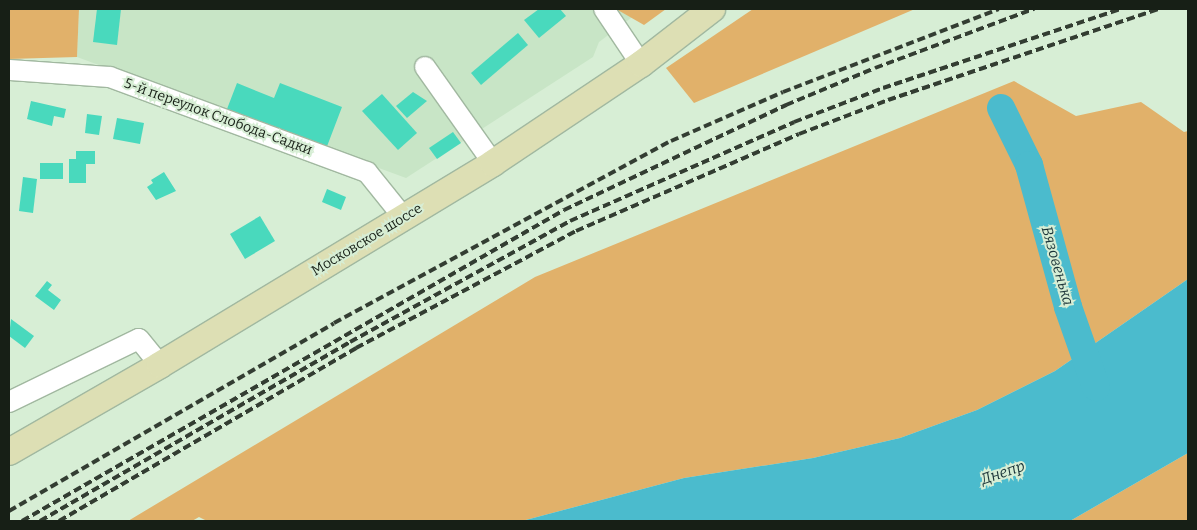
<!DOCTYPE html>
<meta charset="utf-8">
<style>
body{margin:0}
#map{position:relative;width:1197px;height:530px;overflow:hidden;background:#d7eed5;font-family:Bitter,serif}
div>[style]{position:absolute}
.built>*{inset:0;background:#c8e5c6}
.green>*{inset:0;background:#e1b16a}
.water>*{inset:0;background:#4bbbcd}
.river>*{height:28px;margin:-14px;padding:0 14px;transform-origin:14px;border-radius:14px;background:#4bbbcd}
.building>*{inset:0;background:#49d9bd}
.roads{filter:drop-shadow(1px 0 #a1b8a0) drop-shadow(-1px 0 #a1b8a0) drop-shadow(0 1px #a1b8a0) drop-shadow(0 -1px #a1b8a0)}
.minor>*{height:20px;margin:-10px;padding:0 10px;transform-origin:10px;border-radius:10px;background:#fff}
.major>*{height:26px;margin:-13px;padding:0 13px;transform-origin:13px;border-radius:13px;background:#dddfb4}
.rail>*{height:4px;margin-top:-2px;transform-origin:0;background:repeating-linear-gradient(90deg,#333d32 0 8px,transparent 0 12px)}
span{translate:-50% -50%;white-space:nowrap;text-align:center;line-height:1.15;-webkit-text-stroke:4px #d7eed5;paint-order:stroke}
.street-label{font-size:14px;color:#171f16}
.water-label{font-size:15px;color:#1b3439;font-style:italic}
.frame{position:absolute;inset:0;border:10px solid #171f16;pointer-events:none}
</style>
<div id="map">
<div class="built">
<i style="clip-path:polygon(79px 9px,643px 9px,599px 42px,593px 57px,406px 178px,77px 57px)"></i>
</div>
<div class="green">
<i style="clip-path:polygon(9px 9px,79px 9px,77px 57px,9px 59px)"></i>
<i style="clip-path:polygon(616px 9px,666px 9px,644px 25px)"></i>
<i style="clip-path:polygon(753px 9px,915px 9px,694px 103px,666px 68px)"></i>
<i style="clip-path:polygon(1014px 81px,1076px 116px,1141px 102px,1184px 132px,1188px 131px,1188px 279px,1055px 371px,977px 410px,900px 438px,813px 458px,684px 478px,522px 521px,207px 521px,199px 517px,192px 521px,128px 521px,535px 277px)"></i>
<i style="clip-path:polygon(1188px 453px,1188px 521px,1070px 521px)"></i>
</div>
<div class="water">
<i style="clip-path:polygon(1188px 279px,1188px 453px,1070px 521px,522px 521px,684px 478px,813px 458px,900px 438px,977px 410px,1055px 371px)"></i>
</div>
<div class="river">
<i style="left:1001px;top:108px;width:64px;rotate:63.8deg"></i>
<i style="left:1029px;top:165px;width:147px;rotate:74.6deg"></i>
<i style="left:1068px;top:307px;width:85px;rotate:70.7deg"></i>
</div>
<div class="building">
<i style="clip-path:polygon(97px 9px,121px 9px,117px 45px,93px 42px)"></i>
<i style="clip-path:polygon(539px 9px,560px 9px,566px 16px,539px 38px,524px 20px)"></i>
<i style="clip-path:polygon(518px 33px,528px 45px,481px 85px,471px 73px)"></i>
<i style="clip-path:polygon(237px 83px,274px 98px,280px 83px,342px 107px,326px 149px,227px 109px)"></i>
<i style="clip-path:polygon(413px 92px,427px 101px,407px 118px,396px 106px)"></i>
<i style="clip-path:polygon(382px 94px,417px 133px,398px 150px,362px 111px)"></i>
<i style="clip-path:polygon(31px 101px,66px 109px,64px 118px,54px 116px,52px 126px,27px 119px)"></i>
<i style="clip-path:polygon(87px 114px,102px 116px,99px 135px,85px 133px)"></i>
<i style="clip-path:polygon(117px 118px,144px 123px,140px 144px,113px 139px)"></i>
<i style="clip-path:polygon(453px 132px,461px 143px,437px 159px,429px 148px)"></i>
<i style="clip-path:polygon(76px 151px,95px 151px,95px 164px,86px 164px,86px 183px,69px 183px,69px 159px,76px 159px)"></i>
<i style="clip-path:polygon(40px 163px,63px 163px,63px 179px,40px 179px)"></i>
<i style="clip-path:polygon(164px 172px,176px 191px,156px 200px,147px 187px,153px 183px,151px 180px)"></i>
<i style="clip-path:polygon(23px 177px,37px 179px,33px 213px,19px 211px)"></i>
<i style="clip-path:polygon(327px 189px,346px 197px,341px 210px,322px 202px)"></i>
<i style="clip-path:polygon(260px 216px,275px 241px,245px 259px,230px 234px)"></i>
<i style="clip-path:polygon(47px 281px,52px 285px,48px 290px,61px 300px,54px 310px,35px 296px)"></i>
<i style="clip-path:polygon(11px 319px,34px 336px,25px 348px,9px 336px)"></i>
</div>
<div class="roads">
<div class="minor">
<i style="left:604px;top:9px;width:66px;rotate:56.1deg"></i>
<i style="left:425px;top:67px;width:118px;rotate:54.7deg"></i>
<i style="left:9px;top:70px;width:101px;rotate:4deg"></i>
<i style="left:110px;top:77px;width:274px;rotate:20.3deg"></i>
<i style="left:367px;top:172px;width:59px;rotate:51.2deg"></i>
<i style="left:9px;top:402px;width:144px;rotate:-25.9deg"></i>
<i style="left:139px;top:339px;width:33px;rotate:51deg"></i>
</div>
<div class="major">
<i style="left:9px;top:452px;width:174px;rotate:-29.9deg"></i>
<i style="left:160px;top:365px;width:389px;rotate:-31.2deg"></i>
<i style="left:493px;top:163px;width:178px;rotate:-33.8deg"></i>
<i style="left:641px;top:64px;width:90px;rotate:-37.8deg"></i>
</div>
</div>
<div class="rail">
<i style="left:9px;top:511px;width:375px;rotate:-30deg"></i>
<i style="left:334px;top:323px;width:383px;rotate:-28.4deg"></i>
<i style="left:671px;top:141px;width:122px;rotate:-23.6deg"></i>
<i style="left:783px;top:92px;width:231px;rotate:-21deg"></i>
<i style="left:22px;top:521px;width:625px;rotate:-29.85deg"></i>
<i style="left:564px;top:210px;width:246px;rotate:-25.3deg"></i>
<i style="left:786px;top:105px;width:96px;rotate:-22.6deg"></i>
<i style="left:875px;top:68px;width:170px;rotate:-20.4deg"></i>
<i style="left:40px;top:521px;width:358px;rotate:-30deg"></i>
<i style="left:350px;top:342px;width:251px;rotate:-28.8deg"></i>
<i style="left:570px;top:221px;width:245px;rotate:-23.8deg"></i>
<i style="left:794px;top:122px;width:95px;rotate:-20.9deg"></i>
<i style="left:883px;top:88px;width:250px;rotate:-18.4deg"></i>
<i style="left:59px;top:521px;width:344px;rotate:-30.2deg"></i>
<i style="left:356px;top:348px;width:249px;rotate:-28deg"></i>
<i style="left:576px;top:231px;width:243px;rotate:-23.5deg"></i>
<i style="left:799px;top:134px;width:95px;rotate:-20.9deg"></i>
<i style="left:888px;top:100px;width:285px;rotate:-18.6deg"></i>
</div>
<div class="street-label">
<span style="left:218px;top:117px;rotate:20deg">5-й переулок Слобода-Садки</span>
<span style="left:367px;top:240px;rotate:-31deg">Московское шоссе</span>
</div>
<div class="water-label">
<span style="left:1057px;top:266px;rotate:74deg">Вязовенька</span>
<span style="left:1003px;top:473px;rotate:-19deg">Днепр</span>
</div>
<div class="frame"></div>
</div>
